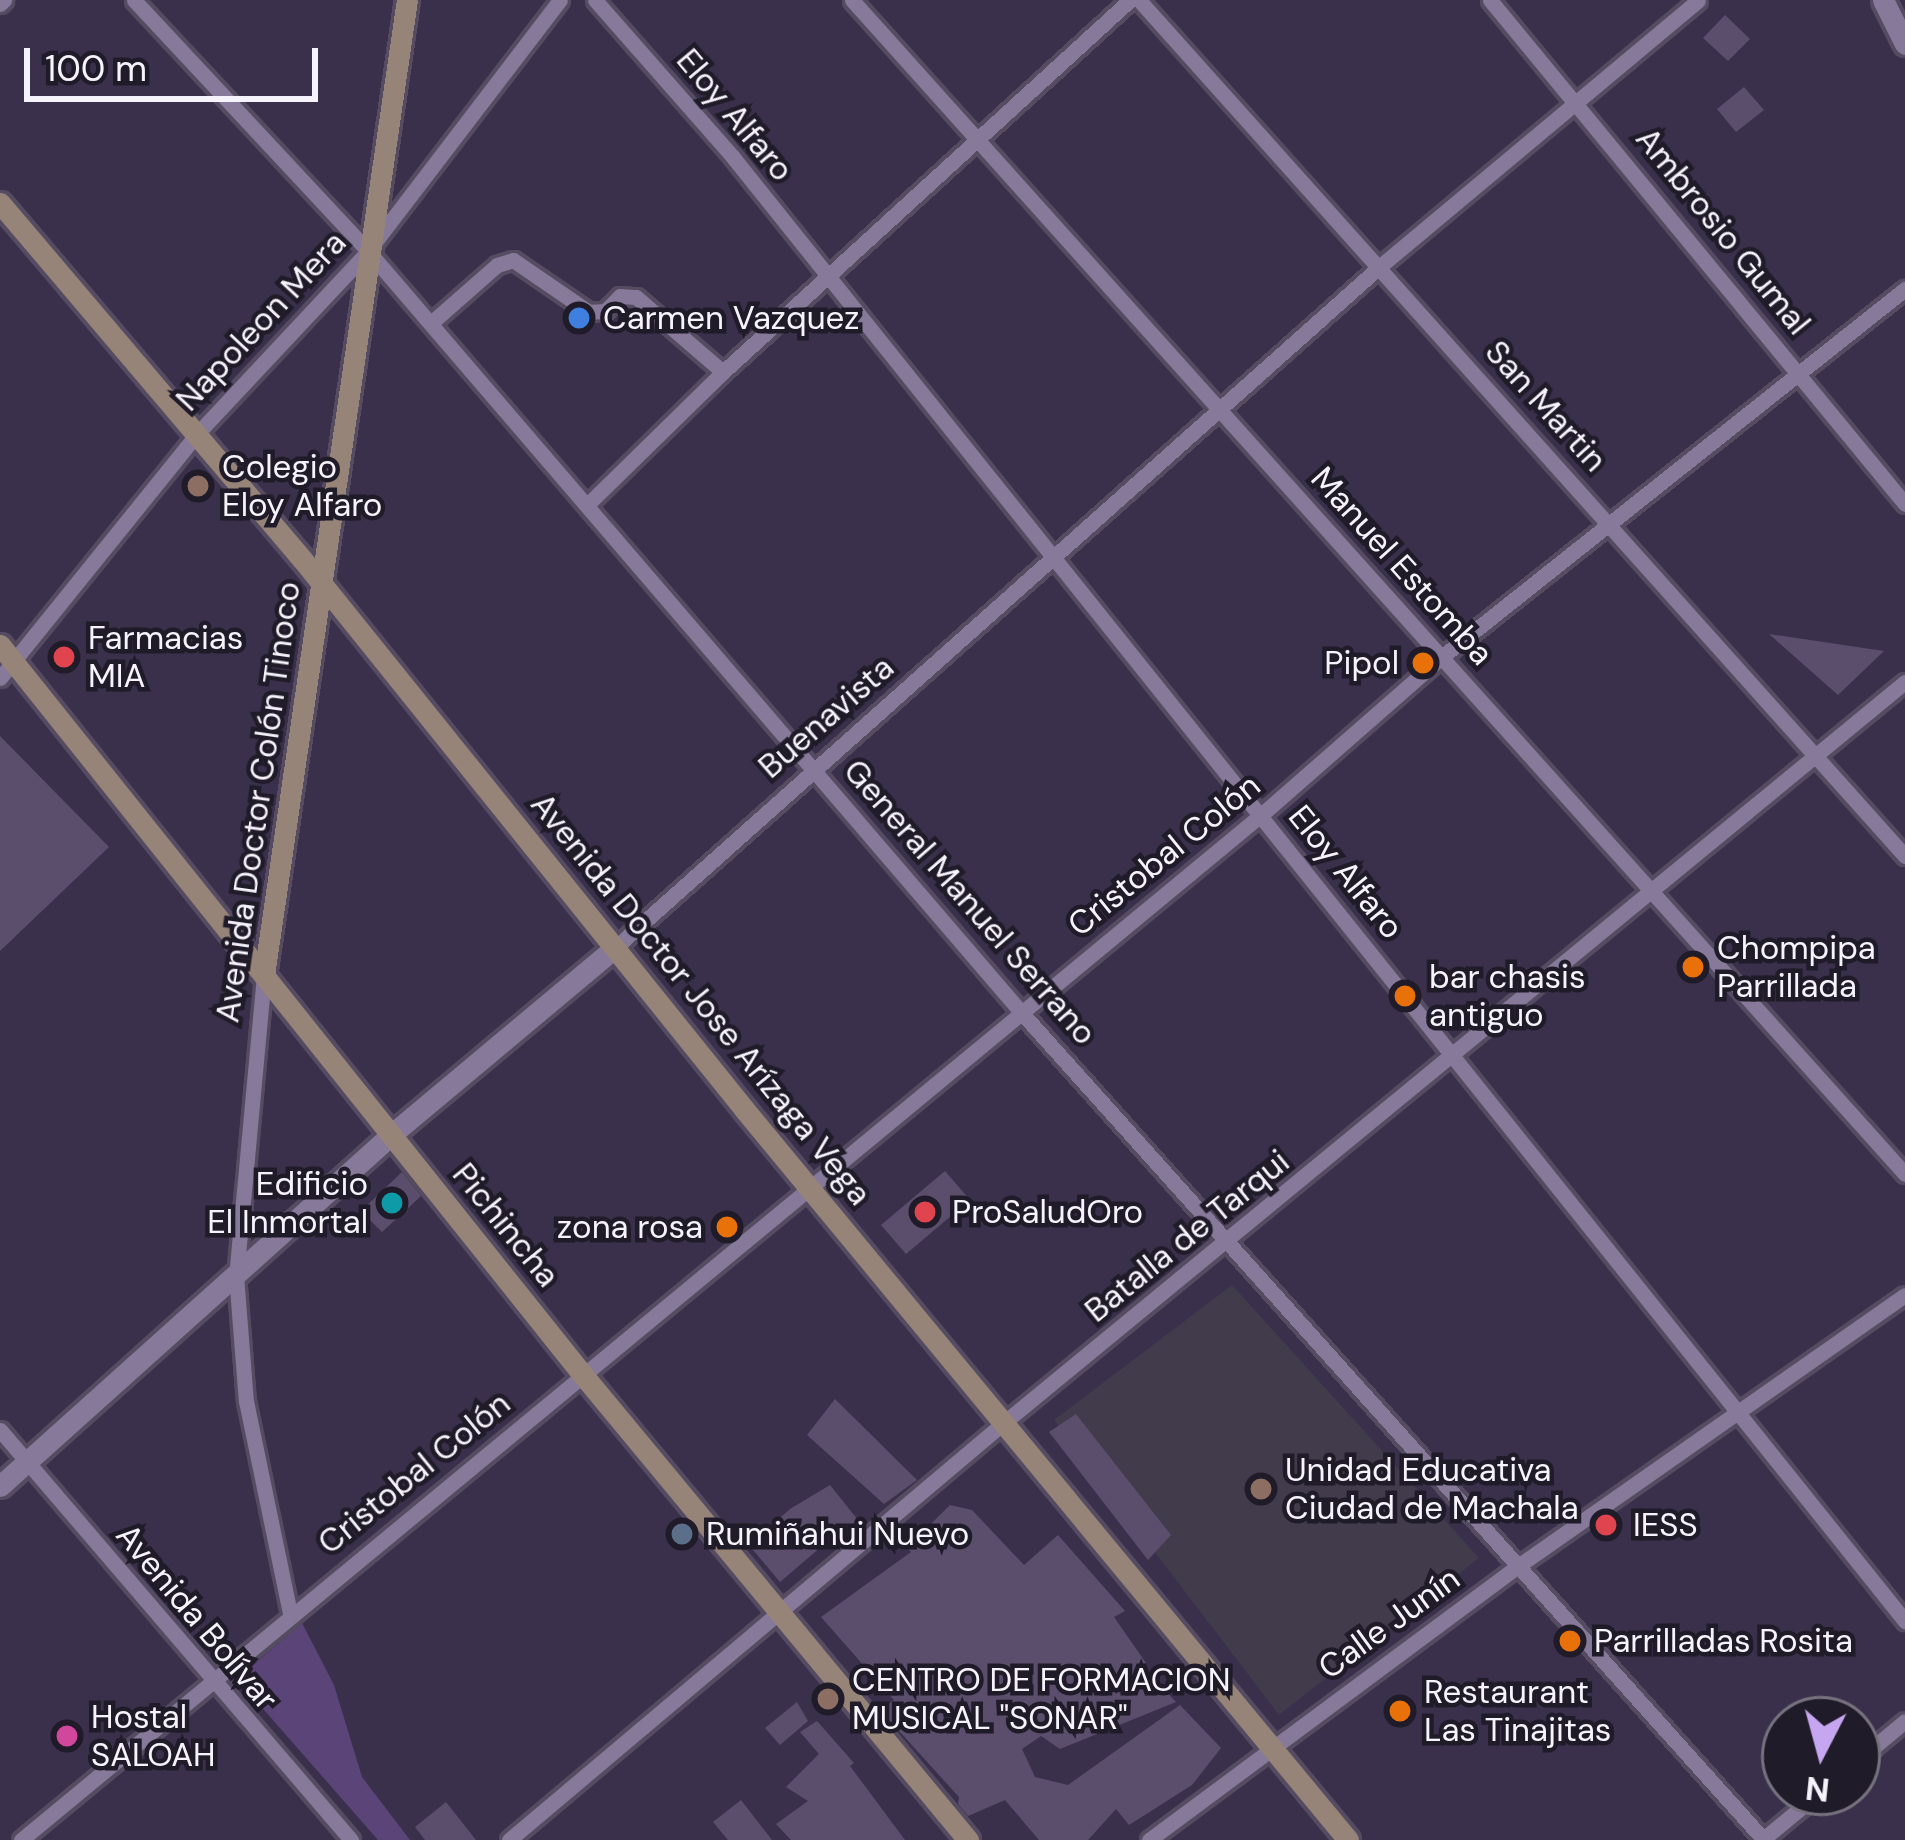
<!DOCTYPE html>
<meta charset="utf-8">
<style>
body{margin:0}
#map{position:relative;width:1905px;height:1840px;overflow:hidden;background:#3b304c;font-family:"DM Sans",sans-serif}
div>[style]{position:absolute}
.education>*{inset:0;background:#413b4c}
.green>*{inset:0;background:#5a4478}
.building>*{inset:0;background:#5a4e6c}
.roads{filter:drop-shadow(3px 0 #554c62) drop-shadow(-3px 0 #554c62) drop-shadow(0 3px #554c62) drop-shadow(0 -3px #554c62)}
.minor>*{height:15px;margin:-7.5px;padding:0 7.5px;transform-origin:7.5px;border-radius:7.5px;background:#867999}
.tertiary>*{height:21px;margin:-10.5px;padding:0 10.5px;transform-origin:10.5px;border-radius:10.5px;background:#867999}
.secondary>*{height:21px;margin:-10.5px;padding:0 10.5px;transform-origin:10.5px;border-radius:10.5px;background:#978479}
.dots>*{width:33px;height:33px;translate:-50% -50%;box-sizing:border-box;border:6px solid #201b28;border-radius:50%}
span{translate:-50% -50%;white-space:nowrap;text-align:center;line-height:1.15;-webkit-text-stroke:9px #201b28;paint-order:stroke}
.street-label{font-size:33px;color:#f6f3fd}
.poi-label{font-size:33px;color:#f6f3fd}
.left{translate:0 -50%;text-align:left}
.right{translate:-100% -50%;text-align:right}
.north{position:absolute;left:1761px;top:1696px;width:120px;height:120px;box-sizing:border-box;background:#201b28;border:3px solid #76717d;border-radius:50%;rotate:186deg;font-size:33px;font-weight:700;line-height:48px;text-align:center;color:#f6f3fd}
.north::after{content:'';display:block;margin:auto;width:42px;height:54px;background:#c6a6f0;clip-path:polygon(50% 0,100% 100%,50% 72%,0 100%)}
.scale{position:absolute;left:24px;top:48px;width:294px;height:54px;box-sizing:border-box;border:6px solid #f6f3fd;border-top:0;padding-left:15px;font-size:36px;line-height:42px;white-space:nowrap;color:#f6f3fd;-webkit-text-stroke:9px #201b28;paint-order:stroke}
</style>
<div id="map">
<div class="education">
<i style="clip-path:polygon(1232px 1285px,1479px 1558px,1279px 1715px,1054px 1420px)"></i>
</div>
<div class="green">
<i style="clip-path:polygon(302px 1623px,334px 1685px,362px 1777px,410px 1840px,378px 1840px,237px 1679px)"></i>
</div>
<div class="building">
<i style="clip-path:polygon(1725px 15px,1750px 39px,1728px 61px,1703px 38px)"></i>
<i style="clip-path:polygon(1744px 87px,1764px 110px,1736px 132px,1717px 109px)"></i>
<i style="clip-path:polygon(1769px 634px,1884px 651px,1838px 695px)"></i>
<i style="clip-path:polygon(0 736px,109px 847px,0 951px)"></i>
<i style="clip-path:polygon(945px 1171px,970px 1200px,906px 1254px,881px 1225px)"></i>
<i style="clip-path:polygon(402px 1172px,421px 1196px,382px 1232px,361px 1211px)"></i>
<i style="clip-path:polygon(835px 1399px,917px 1480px,884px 1504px,807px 1435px)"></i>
<i style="clip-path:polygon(1076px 1414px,1171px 1535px,1148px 1560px,1049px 1432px)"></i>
<i style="clip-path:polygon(830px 1485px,862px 1525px,848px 1535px,842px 1529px,780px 1582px,749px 1545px,790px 1509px)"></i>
<i style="clip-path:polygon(950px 1505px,972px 1510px,1024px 1565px,1058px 1535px,1125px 1611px,1114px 1617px,1146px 1663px,1142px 1666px,1176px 1702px,1060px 1749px,1041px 1736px,1022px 1749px,1035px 1777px,1068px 1785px,1180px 1705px,1221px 1748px,1192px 1785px,1129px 1825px,1116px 1809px,1088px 1840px,1039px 1840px,1005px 1800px,968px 1816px,958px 1804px,959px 1797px,880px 1710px,894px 1700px,821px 1617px,911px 1552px,907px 1548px)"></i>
<i style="clip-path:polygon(797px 1702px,808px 1721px,780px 1745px,765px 1728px)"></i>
<i style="clip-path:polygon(817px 1721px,854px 1763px,850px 1766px,905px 1840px,791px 1840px,776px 1824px,808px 1801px,786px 1787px,819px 1754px,800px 1732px)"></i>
<i style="clip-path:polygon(741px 1800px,772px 1840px,728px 1840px,713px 1822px)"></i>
<i style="clip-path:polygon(446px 1802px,476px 1840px,425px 1840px,415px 1827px)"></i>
</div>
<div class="roads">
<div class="minor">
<i style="left:134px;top:0;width:343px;rotate:47deg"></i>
<i style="left:368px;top:251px;width:1001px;rotate:49.37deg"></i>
<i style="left:1020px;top:1011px;width:1114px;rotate:48.09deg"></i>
<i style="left:595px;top:0;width:208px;rotate:48.7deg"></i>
<i style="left:732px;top:156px;width:1877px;rotate:51.32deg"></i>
<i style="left:852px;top:0;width:1577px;rotate:48.11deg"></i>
<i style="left:1139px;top:0;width:1149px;rotate:48.18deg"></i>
<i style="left:1490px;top:0;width:653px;rotate:50.53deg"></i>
<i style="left:0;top:4px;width:6px;rotate:-45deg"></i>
<i style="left:431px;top:323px;width:88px;rotate:-41.3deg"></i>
<i style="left:497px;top:265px;width:17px;rotate:-17deg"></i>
<i style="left:513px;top:260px;width:92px;rotate:34.4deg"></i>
<i style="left:589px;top:312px;width:16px;rotate:-4deg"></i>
<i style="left:605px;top:311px;width:21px;rotate:-45deg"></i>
<i style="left:620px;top:296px;width:16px;rotate:4deg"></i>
<i style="left:636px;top:297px;width:115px;rotate:40.8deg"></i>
<i style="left:587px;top:505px;width:190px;rotate:-44.4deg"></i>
<i style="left:723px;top:372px;width:551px;rotate:-42.43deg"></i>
<i style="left:0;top:678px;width:311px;rotate:-51.1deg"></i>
<i style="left:195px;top:436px;width:253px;rotate:-46.9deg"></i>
<i style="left:368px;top:251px;width:316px;rotate:-52.6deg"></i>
<i style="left:617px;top:946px;width:1019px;rotate:-41.7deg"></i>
<i style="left:1378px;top:268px;width:417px;rotate:-39.9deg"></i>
<i style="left:264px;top:975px;width:301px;rotate:95.3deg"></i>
<i style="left:236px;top:1275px;width:126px;rotate:85.5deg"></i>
<i style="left:246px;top:1401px;width:217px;rotate:78.3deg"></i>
<i style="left:0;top:1430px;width:540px;rotate:49.43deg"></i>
<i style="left:1857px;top:1761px;width:62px;rotate:-39.8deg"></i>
<i style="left:21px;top:1840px;width:1609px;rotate:-39.58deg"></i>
<i style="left:1261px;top:815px;width:243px;rotate:-41.2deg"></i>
<i style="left:1444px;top:655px;width:589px;rotate:-38.45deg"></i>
<i style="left:509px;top:1840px;width:644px;rotate:-40.15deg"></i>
<i style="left:1001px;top:1425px;width:1170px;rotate:-39.42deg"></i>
<i style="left:1149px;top:1840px;width:460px;rotate:-36.6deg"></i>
<i style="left:1518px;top:1566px;width:472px;rotate:-35deg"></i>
<i style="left:1762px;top:1840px;width:75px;rotate:-39.6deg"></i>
</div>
<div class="tertiary">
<i style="left:1883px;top:0;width:49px;rotate:63.4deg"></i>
<i style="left:0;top:1486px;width:527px;rotate:-41.92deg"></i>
<i style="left:392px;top:1134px;width:293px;rotate:-39.9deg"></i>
</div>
<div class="secondary">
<i style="left:0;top:203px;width:467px;rotate:49.7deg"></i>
<i style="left:302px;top:559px;width:706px;rotate:51.21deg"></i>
<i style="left:744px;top:1109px;width:948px;rotate:50.43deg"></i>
<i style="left:0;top:645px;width:934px;rotate:51.39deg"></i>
<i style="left:583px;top:1375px;width:604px;rotate:50.38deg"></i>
<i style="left:264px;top:975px;width:985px;rotate:-81.66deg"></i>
</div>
</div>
<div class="dots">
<i style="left:579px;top:318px;background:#3f7fe0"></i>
<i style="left:198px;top:486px;background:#8d6e63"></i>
<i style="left:64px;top:657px;background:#e0444e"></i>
<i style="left:1423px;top:663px;background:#e8710a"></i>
<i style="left:1693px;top:967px;background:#e8710a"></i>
<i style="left:1405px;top:996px;background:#e8710a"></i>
<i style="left:392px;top:1203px;background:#0f9aa8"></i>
<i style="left:925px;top:1212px;background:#e0444e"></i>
<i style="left:727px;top:1227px;background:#e8710a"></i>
<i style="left:1261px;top:1489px;background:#8d6e63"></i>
<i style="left:1606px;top:1525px;background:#e0444e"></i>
<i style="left:682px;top:1534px;background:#5c6f8a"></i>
<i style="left:1570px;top:1641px;background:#e8710a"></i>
<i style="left:828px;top:1699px;background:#8d6e63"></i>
<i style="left:1400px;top:1711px;background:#e8710a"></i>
<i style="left:67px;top:1736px;background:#d1479c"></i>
</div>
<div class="street-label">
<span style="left:735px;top:115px;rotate:50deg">Eloy Alfaro</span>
<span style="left:1723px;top:231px;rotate:51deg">Ambrosio Gumal</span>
<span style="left:261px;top:321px;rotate:-47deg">Napoleon Mera</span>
<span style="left:1546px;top:406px;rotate:48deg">San Martin</span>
<span style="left:1402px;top:566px;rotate:48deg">Manuel Estomba</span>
<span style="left:826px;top:717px;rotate:-41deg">Buenavista</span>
<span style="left:258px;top:802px;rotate:-82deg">Avenida Doctor Colón Tinoco</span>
<span style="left:1164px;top:855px;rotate:-39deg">Cristobal Colón</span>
<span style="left:1346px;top:872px;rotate:51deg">Eloy Alfaro</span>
<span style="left:970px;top:902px;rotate:49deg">General Manuel Serrano</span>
<span style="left:701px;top:999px;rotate:51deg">Avenida Doctor Jose Arízaga Vega</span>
<span style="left:506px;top:1225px;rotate:51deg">Pichincha</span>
<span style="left:1187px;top:1236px;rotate:-39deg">Batalla de Tarqui</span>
<span style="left:414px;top:1473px;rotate:-39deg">Cristobal Colón</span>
<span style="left:197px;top:1617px;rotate:50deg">Avenida Bolívar</span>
<span style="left:1389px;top:1623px;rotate:-36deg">Calle Junín</span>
</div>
<div class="poi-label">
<span class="left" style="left:603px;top:318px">Carmen Vazquez</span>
<span class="left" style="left:222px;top:486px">Colegio<br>Eloy Alfaro</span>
<span class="left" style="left:88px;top:657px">Farmacias<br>MIA</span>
<span class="right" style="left:1399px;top:663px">Pipol</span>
<span class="left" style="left:1717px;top:967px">Chompipa<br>Parrillada</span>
<span class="left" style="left:1429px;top:996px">bar chasis<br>antiguo</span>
<span class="right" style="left:368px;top:1203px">Edificio<br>El Inmortal</span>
<span class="left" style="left:952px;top:1212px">ProSaludOro</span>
<span class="right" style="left:703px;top:1227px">zona rosa</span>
<span class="left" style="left:1285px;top:1489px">Unidad Educativa<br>Ciudad de Machala</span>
<span class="left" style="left:1633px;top:1525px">IESS</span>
<span class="left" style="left:706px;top:1534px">Rumiñahui Nuevo</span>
<span class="left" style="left:1594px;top:1641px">Parrilladas Rosita</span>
<span class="left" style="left:852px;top:1699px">CENTRO DE FORMACION<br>MUSICAL "SONAR"</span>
<span class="left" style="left:1424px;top:1711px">Restaurant<br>Las Tinajitas</span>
<span class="left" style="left:91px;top:1736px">Hostal<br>SALOAH</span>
</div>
<div class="north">N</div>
<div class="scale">100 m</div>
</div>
